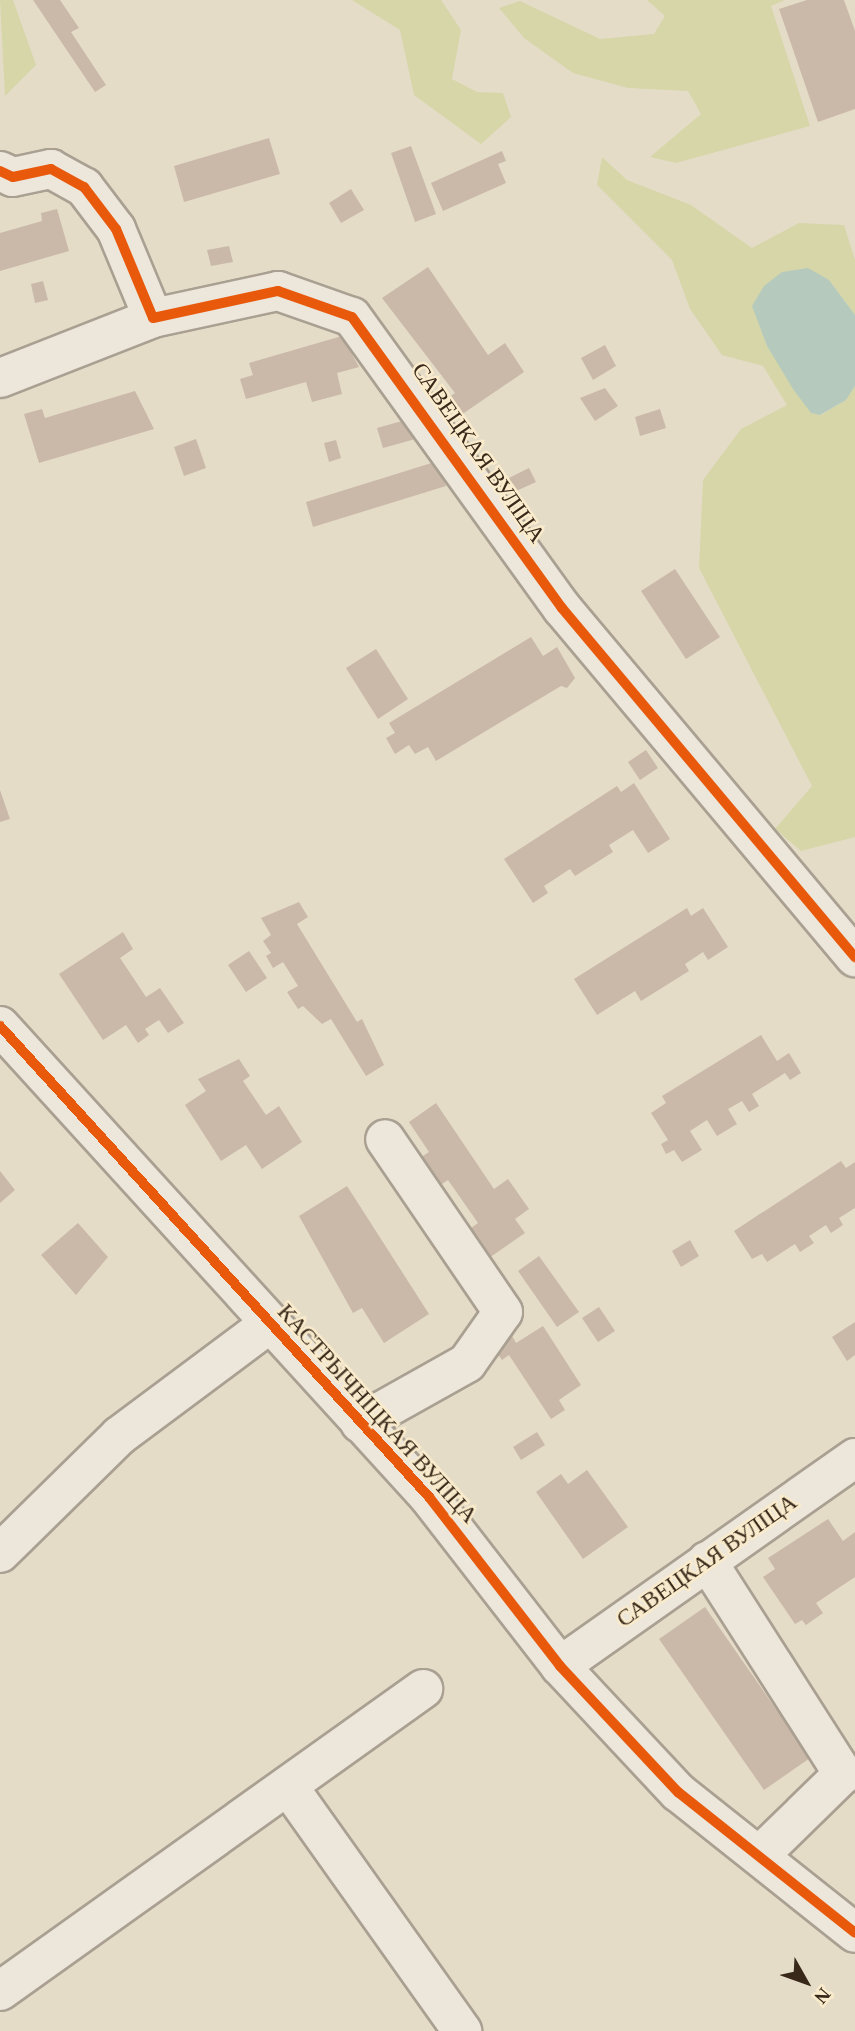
<!DOCTYPE html>
<meta charset="utf-8">
<style>
body{margin:0}
#map{position:relative;width:855px;height:2031px;overflow:hidden;background:#e5dcc8;font-family:"Times New Roman",serif}
div>[style]{position:absolute}
.green>*{inset:0;background:#d6d6a8}
.water>*{inset:0;background:#b5cabc}
.building>*{inset:0;background:#cab9a8}
.roads{filter:drop-shadow(2px 0 #aaa092) drop-shadow(-2px 0 #aaa092) drop-shadow(0 2px #aaa092) drop-shadow(0 -2px #aaa092)}
.minor>*{height:38px;margin:-19px;padding:0 19px;transform-origin:19px;border-radius:19px;background:#ece6db}
.cycleway>*{height:10px;margin:-5px;padding:0 5px;transform-origin:5px;border-radius:5px;background:#e8590c}
span{translate:-50% -50%;white-space:nowrap;text-align:center;line-height:1.15;-webkit-text-stroke:5px #f9ebcb;paint-order:stroke}
.street-label{font-size:23px;color:#38281a}
.north{position:absolute;left:771px;top:1947px;width:70px;height:70px;-webkit-text-stroke:5px #f9ebcb;paint-order:stroke;rotate:130deg;font-size:19px;font-weight:700;line-height:28px;text-align:center;color:#38281a}
.north::after{content:'';display:block;margin:auto;width:24px;height:32px;background:#38281a;clip-path:polygon(50% 0,100% 100%,50% 72%,0 100%)}
</style>
<div id="map">
<div class="green">
<i style="clip-path:polygon(0 0,13px 0,36px 65px,5px 96px)"></i>
<i style="clip-path:polygon(352px 0,441px 0,461px 30px,452px 79px,477px 92px,503px 93px,511px 117px,481px 144px,414px 95px,400px 30px)"></i>
<i style="clip-path:polygon(647px 0,785px 0,771px 6px,810px 126px,676px 163px,650px 157px,701px 114px,688px 91px,628px 88px,573px 73px,524px 38px,499px 8px,520px 1px,600px 39px,654px 34px,665px 16px)"></i>
<i style="clip-path:polygon(602px 157px,627px 180px,691px 205px,752px 248px,799px 223px,844px 225px,855px 260px,855px 315px,829px 280px,753px 306px,767px 346px,811px 413px,821px 415px,846px 400px,855px 386px,855px 837px,801px 851px,775px 829px,812px 786px,699px 568px,703px 480px,741px 429px,787px 405px,763px 366px,722px 355px,690px 309px,672px 260px,597px 185px)"></i>
</div>
<div class="water">
<i style="clip-path:polygon(808px 268px,829px 280px,855px 315px,855px 386px,846px 400px,820px 415px,811px 413px,793px 389px,767px 346px,752px 306px,764px 286px,782px 272px)"></i>
</div>
<div class="building">
<i style="clip-path:polygon(33px 0,60px 0,79px 28px,71px 32px,106px 85px,95px 92px)"></i>
<i style="clip-path:polygon(807px 0,844px 0,855px 31px,855px 109px,818px 122px,779px 9px)"></i>
<i style="clip-path:polygon(269px 138px,280px 174px,184px 202px,174px 166px)"></i>
<i style="clip-path:polygon(411px 146px,436px 214px,415px 222px,391px 153px)"></i>
<i style="clip-path:polygon(502px 151px,506px 161px,498px 164px,506px 183px,443px 211px,431px 183px)"></i>
<i style="clip-path:polygon(351px 189px,364px 210px,341px 223px,329px 203px)"></i>
<i style="clip-path:polygon(57px 209px,69px 251px,0 271px,0 233px,42px 221px,41px 213px)"></i>
<i style="clip-path:polygon(229px 246px,233px 262px,211px 266px,207px 250px)"></i>
<i style="clip-path:polygon(428px 267px,488px 355px,505px 343px,524px 372px,458px 417px,445px 400px,455px 393px,382px 298px)"></i>
<i style="clip-path:polygon(43px 281px,48px 300px,35px 303px,31px 284px)"></i>
<i style="clip-path:polygon(342px 336px,359px 367px,337px 373px,342px 394px,312px 402px,306px 382px,246px 399px,240px 379px,253px 375px,249px 363px)"></i>
<i style="clip-path:polygon(605px 345px,616px 366px,593px 380px,581px 358px)"></i>
<i style="clip-path:polygon(605px 388px,618px 406px,595px 421px,580px 398px)"></i>
<i style="clip-path:polygon(135px 391px,154px 429px,39px 463px,24px 414px,42px 409px,45px 418px)"></i>
<i style="clip-path:polygon(660px 409px,666px 428px,640px 436px,635px 417px)"></i>
<i style="clip-path:polygon(413px 418px,419px 438px,383px 448px,377px 428px)"></i>
<i style="clip-path:polygon(196px 439px,206px 468px,184px 476px,174px 447px)"></i>
<i style="clip-path:polygon(336px 440px,341px 458px,329px 462px,324px 443px)"></i>
<i style="clip-path:polygon(438px 461px,446px 486px,313px 527px,306px 502px)"></i>
<i style="clip-path:polygon(529px 468px,536px 482px,514px 492px,507px 479px)"></i>
<i style="clip-path:polygon(675px 569px,720px 637px,686px 659px,641px 591px)"></i>
<i style="clip-path:polygon(531px 637px,543px 656px,557px 647px,575px 678px,567px 688px,561px 686px,436px 761px,428px 747px,415px 754px,409px 745px,395px 754px,386px 738px,395px 733px,389px 723px)"></i>
<i style="clip-path:polygon(376px 649px,408px 699px,378px 719px,346px 668px)"></i>
<i style="clip-path:polygon(646px 750px,658px 768px,640px 780px,628px 762px)"></i>
<i style="clip-path:polygon(634px 783px,670px 839px,648px 853px,633px 830px,609px 845px,613px 852px,575px 876px,570px 869px,544px 886px,548px 893px,533px 903px,504px 859px,617px 786px,621px 792px)"></i>
<i style="clip-path:polygon(0 790px,10px 819px,0 822px)"></i>
<i style="clip-path:polygon(299px 902px,308px 917px,297px 924px,357px 1022px,362px 1019px,384px 1065px,366px 1076px,331px 1019px,322px 1024px,303px 1006px,298px 1009px,287px 992px,298px 986px,283px 962px,273px 968px,266px 956px,271px 953px,263px 941px,271px 935px,261px 918px)"></i>
<i style="clip-path:polygon(687px 908px,691px 916px,703px 908px,728px 947px,708px 960px,703px 952px,685px 964px,689px 971px,641px 1001px,635px 991px,597px 1015px,574px 979px)"></i>
<i style="clip-path:polygon(123px 932px,133px 949px,120px 958px,146px 997px,160px 988px,184px 1023px,168px 1033px,159px 1020px,145px 1029px,149px 1035px,138px 1043px,126px 1025px,103px 1040px,59px 974px)"></i>
<i style="clip-path:polygon(249px 951px,267px 978px,246px 992px,228px 965px)"></i>
<i style="clip-path:polygon(761px 1035px,777px 1061px,789px 1053px,801px 1073px,790px 1080px,785px 1073px,752px 1094px,759px 1106px,749px 1112px,742px 1101px,728px 1109px,737px 1124px,717px 1136px,707px 1120px,690px 1131px,702px 1150px,682px 1162px,674px 1150px,666px 1154px,661px 1144px,668px 1140px,651px 1113px,666px 1103px,662px 1096px)"></i>
<i style="clip-path:polygon(239px 1059px,250px 1076px,243px 1081px,266px 1115px,279px 1106px,302px 1142px,262px 1169px,246px 1145px,221px 1161px,185px 1105px,206px 1091px,198px 1079px)"></i>
<i style="clip-path:polygon(436px 1103px,494px 1189px,508px 1179px,529px 1209px,515px 1219px,525px 1233px,486px 1260px,467px 1231px,478px 1223px,448px 1180px,436px 1188px,417px 1160px,429px 1152px,409px 1122px)"></i>
<i style="clip-path:polygon(841px 1161px,846px 1168px,855px 1162px,855px 1208px,839px 1218px,843px 1225px,831px 1233px,826px 1225px,809px 1236px,814px 1243px,800px 1252px,795px 1244px,767px 1262px,762px 1254px,752px 1259px,734px 1231px)"></i>
<i style="clip-path:polygon(0 1171px,15px 1190px,0 1203px)"></i>
<i style="clip-path:polygon(347px 1186px,429px 1314px,384px 1343px,362px 1308px,353px 1313px,299px 1216px)"></i>
<i style="clip-path:polygon(78px 1223px,108px 1257px,76px 1295px,41px 1255px)"></i>
<i style="clip-path:polygon(690px 1240px,699px 1256px,681px 1267px,672px 1251px)"></i>
<i style="clip-path:polygon(539px 1256px,579px 1312px,557px 1327px,518px 1271px)"></i>
<i style="clip-path:polygon(599px 1307px,615px 1331px,598px 1342px,582px 1318px)"></i>
<i style="clip-path:polygon(855px 1322px,855px 1355px,847px 1361px,832px 1337px)"></i>
<i style="clip-path:polygon(543px 1326px,581px 1385px,559px 1400px,565px 1410px,551px 1419px,509px 1355px,502px 1360px,492px 1346px,511px 1334px,516px 1343px)"></i>
<i style="clip-path:polygon(537px 1432px,545px 1445px,521px 1460px,513px 1447px)"></i>
<i style="clip-path:polygon(587px 1470px,628px 1527px,583px 1559px,536px 1492px,561px 1474px,568px 1484px)"></i>
<i style="clip-path:polygon(828px 1519px,843px 1541px,855px 1532px,855px 1577px,816px 1603px,823px 1613px,806px 1625px,802px 1620px,795px 1624px,763px 1577px,775px 1569px,768px 1558px)"></i>
<i style="clip-path:polygon(705px 1607px,810px 1758px,764px 1790px,659px 1639px)"></i>
</div>
<div class="roads">
<div class="minor">
<i style="left:0;top:171px;width:14px;rotate:25deg"></i>
<i style="left:13px;top:177px;width:39px;rotate:-12deg"></i>
<i style="left:51px;top:169px;width:38px;rotate:29deg"></i>
<i style="left:84px;top:187px;width:53px;rotate:52.7deg"></i>
<i style="left:116px;top:229px;width:96px;rotate:67.4deg"></i>
<i style="left:153px;top:318px;width:128px;rotate:-12.2deg"></i>
<i style="left:278px;top:291px;width:78px;rotate:19.4deg"></i>
<i style="left:352px;top:317px;width:359px;rotate:54.2deg"></i>
<i style="left:562px;top:608px;width:456px;rotate:50deg"></i>
<i style="left:0;top:378px;width:164px;rotate:-21.4deg"></i>
<i style="left:0;top:1026px;width:637px;rotate:47.67deg"></i>
<i style="left:429px;top:1497px;width:214px;rotate:52.2deg"></i>
<i style="left:560px;top:1666px;width:173px;rotate:46.9deg"></i>
<i style="left:678px;top:1792px;width:226px;rotate:38.5deg"></i>
<i style="left:360px;top:1423px;width:123px;rotate:-29.3deg"></i>
<i style="left:467px;top:1363px;width:62px;rotate:-54.8deg"></i>
<i style="left:503px;top:1312px;width:209px;rotate:-124.3deg"></i>
<i style="left:0;top:1553px;width:167px;rotate:-44.5deg"></i>
<i style="left:119px;top:1436px;width:186px;rotate:-36.7deg"></i>
<i style="left:707px;top:1561px;width:253px;rotate:57.4deg"></i>
<i style="left:843px;top:1774px;width:117px;rotate:135.7deg"></i>
<i style="left:560px;top:1666px;width:361px;rotate:-35.2deg"></i>
<i style="left:288px;top:1786px;width:301px;rotate:54.6deg"></i>
<i style="left:0;top:1991px;width:520px;rotate:-35.52deg"></i>
</div>
</div>
<div class="cycleway">
<i style="left:0;top:171px;width:14px;rotate:25deg"></i>
<i style="left:13px;top:177px;width:39px;rotate:-12deg"></i>
<i style="left:51px;top:169px;width:38px;rotate:29deg"></i>
<i style="left:84px;top:187px;width:53px;rotate:52.7deg"></i>
<i style="left:116px;top:229px;width:96px;rotate:67.4deg"></i>
<i style="left:153px;top:318px;width:128px;rotate:-12.2deg"></i>
<i style="left:278px;top:291px;width:78px;rotate:19.4deg"></i>
<i style="left:352px;top:317px;width:359px;rotate:54.2deg"></i>
<i style="left:562px;top:608px;width:456px;rotate:50deg"></i>
<i style="left:0;top:1026px;width:637px;rotate:47.67deg"></i>
<i style="left:429px;top:1497px;width:214px;rotate:52.2deg"></i>
<i style="left:560px;top:1666px;width:173px;rotate:46.9deg"></i>
<i style="left:678px;top:1792px;width:226px;rotate:38.5deg"></i>
</div>
<div class="street-label">
<span style="left:478px;top:453px;rotate:55deg">САВЕЦКАЯ ВУЛІЦА</span>
<span style="left:377px;top:1414px;rotate:48deg">КАСТРЫЧНІЦКАЯ ВУЛІЦА</span>
<span style="left:707px;top:1561px;rotate:-35deg">САВЕЦКАЯ ВУЛІЦА</span>
</div>
<div class="north">N</div>
</div>
